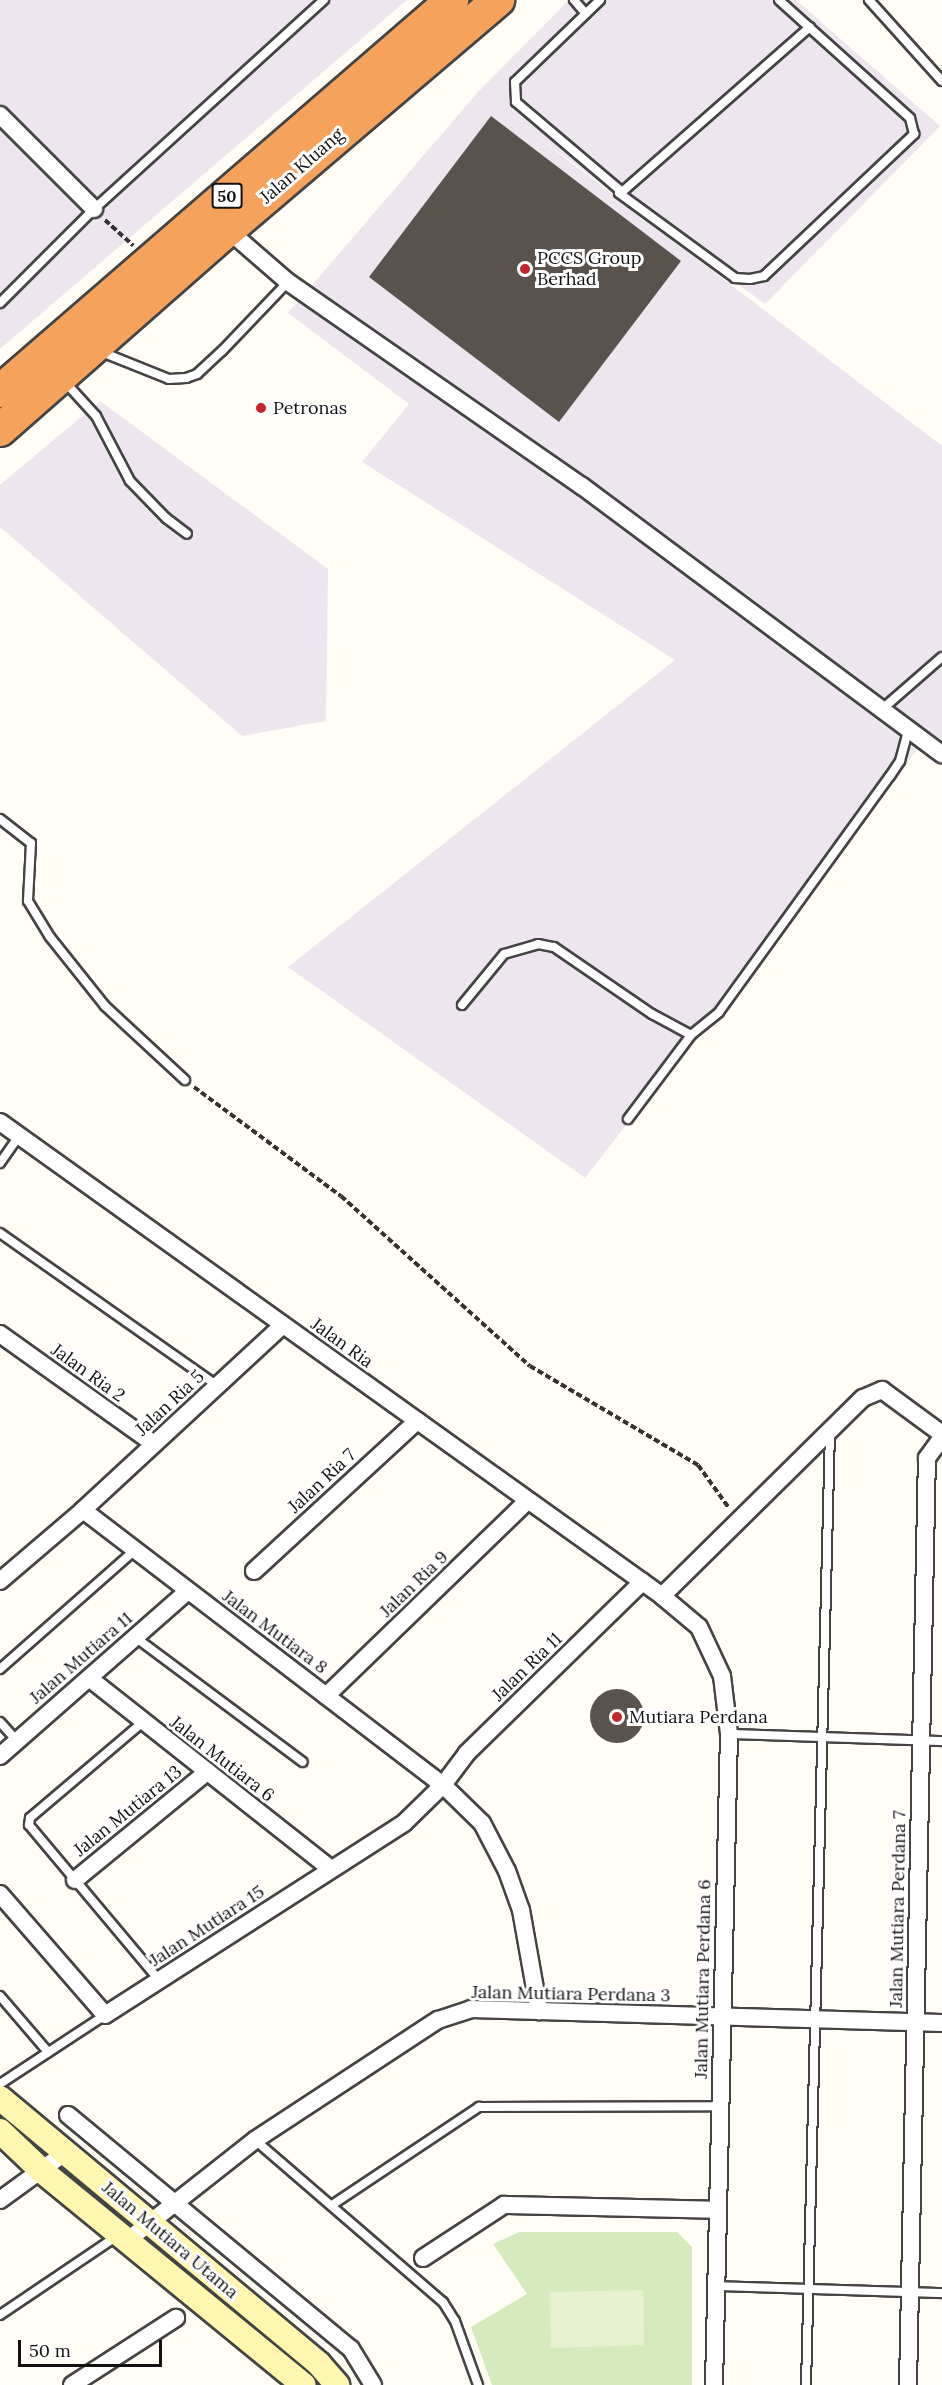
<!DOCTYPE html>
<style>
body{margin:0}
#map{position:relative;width:942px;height:2385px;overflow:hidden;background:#fffdf5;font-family:Lora,serif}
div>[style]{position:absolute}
.industrial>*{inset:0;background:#eee6ef}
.green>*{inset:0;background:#d5ebbd}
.pitch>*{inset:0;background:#e6f2cf}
.building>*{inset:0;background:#5a524d}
.round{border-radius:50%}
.path>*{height:4px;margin-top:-2px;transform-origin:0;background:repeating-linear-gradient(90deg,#333 0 6px,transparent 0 9px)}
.roads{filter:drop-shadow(2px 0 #444) drop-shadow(-2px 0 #444) drop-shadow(0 2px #444) drop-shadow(0 -2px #444)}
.lane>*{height:8px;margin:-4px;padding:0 4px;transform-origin:4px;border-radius:4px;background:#fff}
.street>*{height:16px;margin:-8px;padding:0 8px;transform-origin:8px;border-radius:8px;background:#fff}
.secondary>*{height:24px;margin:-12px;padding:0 12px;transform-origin:12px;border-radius:12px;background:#fff6b0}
.highway>*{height:32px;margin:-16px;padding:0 16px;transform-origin:16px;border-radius:16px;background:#f5a25d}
.dots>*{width:16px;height:16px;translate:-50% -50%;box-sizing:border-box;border:3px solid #fff;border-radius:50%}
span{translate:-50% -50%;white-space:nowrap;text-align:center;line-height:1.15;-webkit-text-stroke:6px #fff;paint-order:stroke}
.shield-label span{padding:2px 4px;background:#fff;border:2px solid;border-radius:4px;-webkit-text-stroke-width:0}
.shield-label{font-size:16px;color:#111;font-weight:700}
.street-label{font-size:18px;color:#111}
.poi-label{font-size:18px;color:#111}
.left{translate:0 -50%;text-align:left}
.scale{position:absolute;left:18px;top:2340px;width:144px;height:27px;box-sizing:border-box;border:3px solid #111;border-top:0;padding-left:8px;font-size:18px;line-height:21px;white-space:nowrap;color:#111;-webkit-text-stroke:4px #fff;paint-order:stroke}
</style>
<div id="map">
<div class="industrial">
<i style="clip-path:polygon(0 0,407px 0,0 349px)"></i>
<i style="clip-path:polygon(569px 0,796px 0,940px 126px,765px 304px,527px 129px,942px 446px,942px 740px,930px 733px,585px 1178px,288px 967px,675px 660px,362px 462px,409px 404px,288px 313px,478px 92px)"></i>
<i style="clip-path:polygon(100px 401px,328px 569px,326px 721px,242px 736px,0 527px,0 485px)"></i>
</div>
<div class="green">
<i style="clip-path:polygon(519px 2232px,677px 2232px,692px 2247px,692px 2385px,492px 2385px,471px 2327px,527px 2294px,493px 2244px)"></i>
</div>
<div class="pitch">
<i style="clip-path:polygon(643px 2290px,644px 2345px,551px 2348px,549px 2292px)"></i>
</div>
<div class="building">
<i style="clip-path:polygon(491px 116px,681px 261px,559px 422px,369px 277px)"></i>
<i class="round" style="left:590px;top:1689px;width:54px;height:54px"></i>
</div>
<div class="path">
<i style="left:105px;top:220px;width:38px;rotate:42deg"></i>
<i style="left:194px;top:1087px;width:183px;rotate:36.6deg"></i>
<i style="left:341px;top:1196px;width:254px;rotate:42deg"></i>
<i style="left:530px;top:1366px;width:195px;rotate:30.5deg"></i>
<i style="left:698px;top:1465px;width:53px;rotate:54.2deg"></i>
</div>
<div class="roads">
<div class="lane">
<i style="left:574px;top:0;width:18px;rotate:49deg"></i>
<i style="left:600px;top:0;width:118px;rotate:136deg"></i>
<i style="left:515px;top:82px;width:20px;rotate:87deg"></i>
<i style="left:516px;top:102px;width:139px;rotate:40.3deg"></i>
<i style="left:622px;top:192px;width:3px;rotate:162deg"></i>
<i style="left:619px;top:193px;width:144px;rotate:36.2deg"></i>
<i style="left:735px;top:278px;width:15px;rotate:4deg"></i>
<i style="left:750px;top:279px;width:14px;rotate:-12deg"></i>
<i style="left:764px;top:276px;width:207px;rotate:-43.4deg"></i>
<i style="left:914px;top:134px;width:16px;rotate:-104deg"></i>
<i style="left:910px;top:118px;width:176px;rotate:-138deg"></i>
<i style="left:869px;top:0;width:109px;rotate:48deg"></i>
<i style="left:622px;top:192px;width:250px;rotate:-41.3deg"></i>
<i style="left:0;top:303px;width:133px;rotate:-45deg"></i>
<i style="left:94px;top:209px;width:311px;rotate:-42.3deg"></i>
<i style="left:99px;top:351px;width:75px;rotate:21.8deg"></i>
<i style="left:169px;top:379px;width:17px;rotate:-3deg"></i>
<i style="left:186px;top:378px;width:12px;rotate:-20deg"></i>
<i style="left:197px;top:374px;width:34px;rotate:-43deg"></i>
<i style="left:222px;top:351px;width:95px;rotate:-46.3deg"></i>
<i style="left:65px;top:382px;width:46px;rotate:47.6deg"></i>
<i style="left:96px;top:416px;width:73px;rotate:62.4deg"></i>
<i style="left:130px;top:481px;width:52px;rotate:45.8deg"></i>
<i style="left:166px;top:518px;width:26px;rotate:37deg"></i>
<i style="left:880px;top:711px;width:82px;rotate:-41.1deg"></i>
<i style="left:0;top:819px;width:39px;rotate:38deg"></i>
<i style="left:31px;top:843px;width:58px;rotate:93deg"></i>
<i style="left:28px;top:901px;width:42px;rotate:58.6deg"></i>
<i style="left:50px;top:937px;width:88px;rotate:51.4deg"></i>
<i style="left:105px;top:1006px;width:109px;rotate:42.8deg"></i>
<i style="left:462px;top:1005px;width:66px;rotate:-50.5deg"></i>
<i style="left:504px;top:954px;width:35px;rotate:-16deg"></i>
<i style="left:538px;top:944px;width:16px;rotate:11deg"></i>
<i style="left:554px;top:947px;width:119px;rotate:34.4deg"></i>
<i style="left:652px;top:1014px;width:44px;rotate:28.3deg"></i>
<i style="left:691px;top:1035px;width:36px;rotate:-39deg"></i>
<i style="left:719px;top:1012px;width:291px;rotate:-54.1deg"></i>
<i style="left:890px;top:776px;width:18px;rotate:-56deg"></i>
<i style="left:900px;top:761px;width:30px;rotate:-75deg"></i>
<i style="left:628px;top:1119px;width:105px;rotate:-53.1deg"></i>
<i style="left:0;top:1163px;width:33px;rotate:-55deg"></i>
<i style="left:0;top:1233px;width:266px;rotate:35.1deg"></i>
<i style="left:135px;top:1637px;width:209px;rotate:36.7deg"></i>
<i style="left:0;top:1669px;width:180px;rotate:-41.4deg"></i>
<i style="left:0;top:1722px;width:25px;rotate:48deg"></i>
<i style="left:143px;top:1722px;width:148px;rotate:139.7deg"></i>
<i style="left:30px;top:1818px;width:7px;rotate:98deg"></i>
<i style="left:29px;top:1825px;width:202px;rotate:50deg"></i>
<i style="left:729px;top:1734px;width:213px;rotate:1.9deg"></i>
<i style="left:0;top:1996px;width:74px;rotate:49.4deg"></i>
<i style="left:0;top:2084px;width:126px;rotate:-33.3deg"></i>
<i style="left:255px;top:2140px;width:248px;rotate:40.8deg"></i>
<i style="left:443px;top:2302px;width:22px;rotate:58deg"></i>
<i style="left:455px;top:2321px;width:68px;rotate:70.2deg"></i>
<i style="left:332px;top:2205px;width:177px;rotate:-33.7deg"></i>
<i style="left:479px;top:2107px;width:241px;rotate:-0.2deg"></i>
<i style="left:716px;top:2286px;width:226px;rotate:1.8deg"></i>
<i style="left:0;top:2315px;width:141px;rotate:-34deg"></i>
<i style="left:806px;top:2385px;width:953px;rotate:-88.56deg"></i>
</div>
<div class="street">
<i style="left:0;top:115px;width:133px;rotate:45deg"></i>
<i style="left:228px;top:230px;width:79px;rotate:40.9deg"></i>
<i style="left:288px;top:282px;width:358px;rotate:34.8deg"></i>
<i style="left:582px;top:486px;width:449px;rotate:36.7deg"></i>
<i style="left:0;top:1122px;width:814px;rotate:35.6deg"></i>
<i style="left:662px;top:1596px;width:48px;rotate:40deg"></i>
<i style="left:699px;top:1627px;width:54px;rotate:64.9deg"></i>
<i style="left:722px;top:1676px;width:58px;rotate:83.1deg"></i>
<i style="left:729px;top:1734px;width:651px;rotate:91.32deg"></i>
<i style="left:0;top:1334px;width:189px;rotate:35.5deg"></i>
<i style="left:83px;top:1510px;width:453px;rotate:37.4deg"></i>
<i style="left:443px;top:1785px;width:54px;rotate:44.3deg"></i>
<i style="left:482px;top:1823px;width:54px;rotate:62.5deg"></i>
<i style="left:507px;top:1871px;width:41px;rotate:70.3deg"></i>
<i style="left:521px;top:1910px;width:103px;rotate:79.9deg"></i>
<i style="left:254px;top:1571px;width:222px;rotate:-42.6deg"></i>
<i style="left:0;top:1581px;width:109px;rotate:-40.5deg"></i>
<i style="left:83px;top:1510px;width:272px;rotate:-42.8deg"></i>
<i style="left:662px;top:1596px;width:282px;rotate:-44.6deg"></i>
<i style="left:863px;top:1398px;width:21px;rotate:-23deg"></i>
<i style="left:882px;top:1390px;width:74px;rotate:36.3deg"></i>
<i style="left:89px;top:1678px;width:308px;rotate:38.3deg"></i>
<i style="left:326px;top:1696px;width:281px;rotate:-44.1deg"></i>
<i style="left:0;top:1756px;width:250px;rotate:-41.3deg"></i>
<i style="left:75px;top:1880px;width:171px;rotate:-39.3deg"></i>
<i style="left:0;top:1894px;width:160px;rotate:49deg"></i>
<i style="left:105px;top:2015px;width:355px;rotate:-32.7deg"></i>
<i style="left:404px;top:1823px;width:54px;rotate:-44.3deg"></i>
<i style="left:443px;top:1785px;width:40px;rotate:-53deg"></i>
<i style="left:467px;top:1753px;width:245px;rotate:-44.3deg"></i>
<i style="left:68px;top:2115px;width:367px;rotate:39.6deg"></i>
<i style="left:351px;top:2349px;width:42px;rotate:58.6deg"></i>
<i style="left:0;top:2200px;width:82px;rotate:-36deg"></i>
<i style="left:128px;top:2240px;width:162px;rotate:-38.2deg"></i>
<i style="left:255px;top:2140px;width:219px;rotate:-33.3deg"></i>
<i style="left:438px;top:2020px;width:35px;rotate:-18deg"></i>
<i style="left:471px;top:2009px;width:471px;rotate:1.7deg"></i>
<i style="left:423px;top:2258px;width:97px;rotate:-33.2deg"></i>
<i style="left:504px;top:2205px;width:213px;rotate:1.3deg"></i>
<i style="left:72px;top:2385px;width:124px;rotate:-32.8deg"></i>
<i style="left:908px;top:2385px;width:927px;rotate:-88.83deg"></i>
<i style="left:927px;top:1458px;width:26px;rotate:-54deg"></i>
</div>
<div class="secondary">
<i style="left:0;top:2098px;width:415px;rotate:39.8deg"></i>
<i style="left:319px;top:2364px;width:28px;rotate:49deg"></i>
<i style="left:0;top:2131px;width:58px;rotate:43.6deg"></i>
<i style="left:42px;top:2171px;width:338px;rotate:39.3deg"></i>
</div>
<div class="highway">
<i style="left:0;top:391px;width:598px;rotate:-40.86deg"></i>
<i style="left:0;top:430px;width:303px;rotate:-41.3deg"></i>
<i style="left:228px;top:230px;width:355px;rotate:-40.4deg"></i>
</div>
</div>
<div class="dots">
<i style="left:525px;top:269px;background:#c4262e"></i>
<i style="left:261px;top:408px;background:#c4262e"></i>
<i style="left:617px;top:1717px;background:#c4262e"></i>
</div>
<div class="shield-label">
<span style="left:227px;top:196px">50</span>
</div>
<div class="street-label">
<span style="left:302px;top:166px;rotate:-41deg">Jalan Kluang</span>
<span style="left:342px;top:1343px;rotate:36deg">Jalan Ria</span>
<span style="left:88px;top:1373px;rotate:36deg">Jalan Ria 2</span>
<span style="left:170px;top:1403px;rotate:-43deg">Jalan Ria 5</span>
<span style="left:322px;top:1481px;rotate:-43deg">Jalan Ria 7</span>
<span style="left:414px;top:1584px;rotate:-44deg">Jalan Ria 9</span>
<span style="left:275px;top:1632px;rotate:37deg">Jalan Mutiara 8</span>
<span style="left:81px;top:1658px;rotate:-41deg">Jalan Mutiara 11</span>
<span style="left:527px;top:1667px;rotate:-44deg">Jalan Ria 11</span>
<span style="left:222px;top:1759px;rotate:38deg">Jalan Mutiara 6</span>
<span style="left:128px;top:1811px;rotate:-39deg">Jalan Mutiara 13</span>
<span style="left:898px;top:1909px;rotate:-89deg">Jalan Mutiara Perdana 7</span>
<span style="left:207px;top:1926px;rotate:-33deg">Jalan Mutiara 15</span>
<span style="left:703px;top:1979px;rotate:-89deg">Jalan Mutiara Perdana 6</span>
<span style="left:571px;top:1994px;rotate:1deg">Jalan Mutiara Perdana 3</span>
<span style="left:170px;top:2240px;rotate:40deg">Jalan Mutiara Utama</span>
</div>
<div class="poi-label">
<span class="left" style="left:537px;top:269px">PCCS Group<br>Berhad</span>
<span class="left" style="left:273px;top:408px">Petronas</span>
<span class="left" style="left:629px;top:1717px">Mutiara Perdana</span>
</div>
<div class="scale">50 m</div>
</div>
